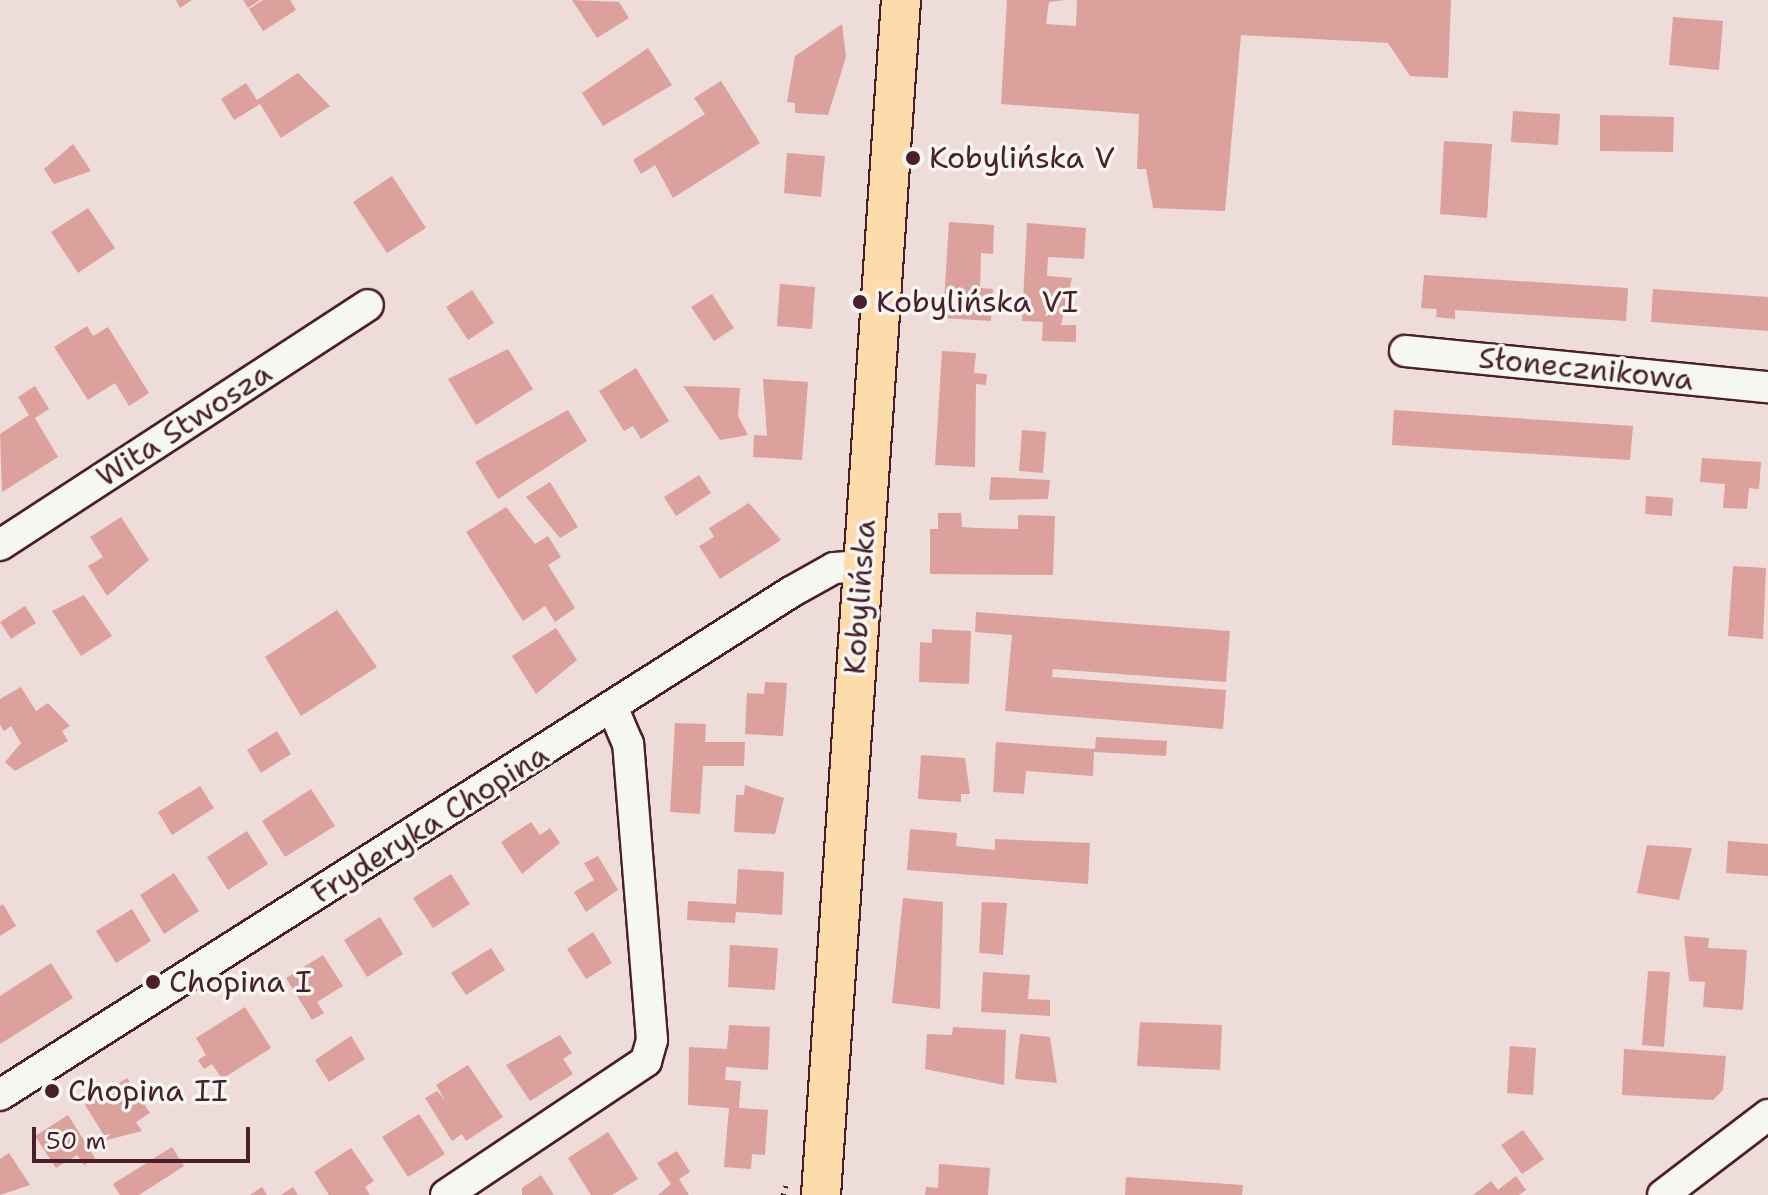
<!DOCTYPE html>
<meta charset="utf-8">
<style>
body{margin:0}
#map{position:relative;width:1768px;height:1195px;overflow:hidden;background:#eedcd8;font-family:"Shantell Sans",sans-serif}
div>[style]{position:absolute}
.building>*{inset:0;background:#dca19d}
.path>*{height:5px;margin-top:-2.5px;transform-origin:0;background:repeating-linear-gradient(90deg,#4a1f2b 0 2px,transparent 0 8px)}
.roads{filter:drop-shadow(2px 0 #4a1f2b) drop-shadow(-2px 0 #4a1f2b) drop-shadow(0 2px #4a1f2b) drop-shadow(0 -2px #4a1f2b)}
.minor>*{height:30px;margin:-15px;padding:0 15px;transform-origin:15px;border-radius:15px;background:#f6f6f2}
.major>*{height:38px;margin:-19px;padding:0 19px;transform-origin:19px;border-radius:19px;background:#fddcac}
.dots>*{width:22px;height:22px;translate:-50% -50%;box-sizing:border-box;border:4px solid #f6f6f2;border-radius:50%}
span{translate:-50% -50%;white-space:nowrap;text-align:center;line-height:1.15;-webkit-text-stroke:7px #f6f6f2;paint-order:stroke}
.poi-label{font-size:30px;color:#4a1f2b}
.left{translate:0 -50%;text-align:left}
.street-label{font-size:30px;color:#4a1f2b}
.scale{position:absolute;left:32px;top:1127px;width:218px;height:36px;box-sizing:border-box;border:4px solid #4a1f2b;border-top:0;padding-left:10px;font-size:24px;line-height:28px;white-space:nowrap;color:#4a1f2b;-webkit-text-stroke:6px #f6f6f2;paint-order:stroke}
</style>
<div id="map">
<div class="building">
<i style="clip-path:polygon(176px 0,192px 0,180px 8px)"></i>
<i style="clip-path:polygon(243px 0,260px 0,248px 8px)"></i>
<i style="clip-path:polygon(263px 0,290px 0,296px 10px,263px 31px,249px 9px)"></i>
<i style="clip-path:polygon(572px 0,619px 2px,629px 18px,597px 38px)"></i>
<i style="clip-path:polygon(1007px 0,1066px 0,1049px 2px,1046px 24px,1076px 26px,1077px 0,1451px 0,1448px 78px,1410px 76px,1388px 43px,1241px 35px,1225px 211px,1153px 208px,1146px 169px,1137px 169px,1139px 114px,1001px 104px)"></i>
<i style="clip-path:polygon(1673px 17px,1723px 21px,1719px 70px,1669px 65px)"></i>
<i style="clip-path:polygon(842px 24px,846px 57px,828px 115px,795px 113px,795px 103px,787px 102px,795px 56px)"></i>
<i style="clip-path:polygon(648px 48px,672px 85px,603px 126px,582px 93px)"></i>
<i style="clip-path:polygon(298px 73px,330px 106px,281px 138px,260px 104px,234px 120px,221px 99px,246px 83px,257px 100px)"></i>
<i style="clip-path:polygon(721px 81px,760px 143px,673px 198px,655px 165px,641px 174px,633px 160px,705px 114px,694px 98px)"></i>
<i style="clip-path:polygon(1513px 111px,1560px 114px,1558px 145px,1511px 142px)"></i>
<i style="clip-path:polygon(1600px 115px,1674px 117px,1673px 152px,1600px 151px)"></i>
<i style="clip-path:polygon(1444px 141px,1492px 144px,1487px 218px,1440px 214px)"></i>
<i style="clip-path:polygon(73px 144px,91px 171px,54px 184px,44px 169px)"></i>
<i style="clip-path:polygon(787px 153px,825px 156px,821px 197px,784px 193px)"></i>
<i style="clip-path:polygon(392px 176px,426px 228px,387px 253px,353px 202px)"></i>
<i style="clip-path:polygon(88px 208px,115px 248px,78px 273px,51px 232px)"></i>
<i style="clip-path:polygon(949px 222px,994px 225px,993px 254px,981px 253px,980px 288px,993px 289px,991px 321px,943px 318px)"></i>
<i style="clip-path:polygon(1027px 223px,1086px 228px,1084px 259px,1048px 257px,1047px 276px,1072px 278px,1061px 325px,1076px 325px,1076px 342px,1042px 341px,1043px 322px,1022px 321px)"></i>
<i style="clip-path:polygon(1424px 275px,1628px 288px,1626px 321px,1455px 310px,1455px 319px,1436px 317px,1437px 309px,1421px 308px)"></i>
<i style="clip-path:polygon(780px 284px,815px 287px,812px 329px,777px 326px)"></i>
<i style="clip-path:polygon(1653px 289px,1768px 297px,1768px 331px,1651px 322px)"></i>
<i style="clip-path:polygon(472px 290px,494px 323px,468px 340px,446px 307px)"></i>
<i style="clip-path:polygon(712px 294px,734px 328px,714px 341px,691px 307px)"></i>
<i style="clip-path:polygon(87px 326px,93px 336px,108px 327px,149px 393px,129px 406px,115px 383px,88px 400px,54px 347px)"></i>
<i style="clip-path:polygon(508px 349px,533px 389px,476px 425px,448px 379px)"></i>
<i style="clip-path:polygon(942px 351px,976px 353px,974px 373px,987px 374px,986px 385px,976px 384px,975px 467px,935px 465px)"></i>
<i style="clip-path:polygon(636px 368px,669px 421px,641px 439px,633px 426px,624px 431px,599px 391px)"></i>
<i style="clip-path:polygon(763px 379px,808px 382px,802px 460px,753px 457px,754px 435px,767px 436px)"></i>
<i style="clip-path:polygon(35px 386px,49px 409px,35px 418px,58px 457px,2px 492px,0 434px,29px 415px,18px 397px)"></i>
<i style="clip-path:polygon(683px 386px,740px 388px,738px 416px,748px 435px,720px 440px)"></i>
<i style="clip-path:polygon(568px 410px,587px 441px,498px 499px,475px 462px)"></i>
<i style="clip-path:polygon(1394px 410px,1633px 426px,1630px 460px,1392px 445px)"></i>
<i style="clip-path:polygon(1022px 430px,1046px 432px,1043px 473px,1019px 471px)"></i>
<i style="clip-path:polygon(1702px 458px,1761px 462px,1759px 489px,1749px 488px,1747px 509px,1723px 508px,1725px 484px,1700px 482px)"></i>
<i style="clip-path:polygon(699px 475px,711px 493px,676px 516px,664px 497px)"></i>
<i style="clip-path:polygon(991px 477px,1050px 480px,1048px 499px,989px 500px)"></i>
<i style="clip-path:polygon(550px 482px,578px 527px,560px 538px,526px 497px)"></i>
<i style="clip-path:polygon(1646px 496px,1673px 498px,1672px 516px,1645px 514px)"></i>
<i style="clip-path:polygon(749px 503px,781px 540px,720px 579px,699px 546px,714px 537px,709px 528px)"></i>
<i style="clip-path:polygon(506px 507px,535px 544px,548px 536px,561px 557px,548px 565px,575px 608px,555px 622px,545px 606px,523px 621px,466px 532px)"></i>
<i style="clip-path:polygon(938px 513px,961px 513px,962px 527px,976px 528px,1018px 529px,1018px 515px,1055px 516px,1053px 575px,930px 574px,930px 529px,938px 529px)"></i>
<i style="clip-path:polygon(121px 517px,149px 560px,107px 596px,88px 566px,103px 557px,90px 537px)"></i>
<i style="clip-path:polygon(1733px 566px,1766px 568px,1763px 639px,1728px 636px)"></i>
<i style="clip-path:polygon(84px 595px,112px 636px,81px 656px,52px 611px)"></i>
<i style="clip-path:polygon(25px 606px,36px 623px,11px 639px,0 622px)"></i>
<i style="clip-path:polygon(337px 610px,377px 667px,301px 716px,265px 657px)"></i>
<i style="clip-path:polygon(976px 612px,1230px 631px,1226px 682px,1053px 669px,1052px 677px,1226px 690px,1223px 729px,1005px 711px,1012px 635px,975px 632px)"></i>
<i style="clip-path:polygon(556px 628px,577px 660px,536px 694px,512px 656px)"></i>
<i style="clip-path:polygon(932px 629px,971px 631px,969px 684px,919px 682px,920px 642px,932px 643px)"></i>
<i style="clip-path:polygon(765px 682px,787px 683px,783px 736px,745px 734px,747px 693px,764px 694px)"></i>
<i style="clip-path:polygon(21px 687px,36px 711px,48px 703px,70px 726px,62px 731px,68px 741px,15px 771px,5px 762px,21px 743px,11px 726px,4px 731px,0 725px,0 699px)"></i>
<i style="clip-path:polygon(675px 723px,706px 724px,705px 742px,745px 742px,744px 766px,703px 766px,700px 814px,670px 812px)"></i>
<i style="clip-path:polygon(277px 731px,291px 754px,261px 773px,247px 750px)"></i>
<i style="clip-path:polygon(1096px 737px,1167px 741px,1166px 756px,1094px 752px,1093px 776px,1026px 771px,1024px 794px,993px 792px,996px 742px,1095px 749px)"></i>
<i style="clip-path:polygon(921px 755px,965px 758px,970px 794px,961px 794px,961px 802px,918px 799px)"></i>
<i style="clip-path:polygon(745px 785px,784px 798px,775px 834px,734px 832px,736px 795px,744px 795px)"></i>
<i style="clip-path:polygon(200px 786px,214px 808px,172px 835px,158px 812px)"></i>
<i style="clip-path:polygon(311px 789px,335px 826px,285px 857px,262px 821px)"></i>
<i style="clip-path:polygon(531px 822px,540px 835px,550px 828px,560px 843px,522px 874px,501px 842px)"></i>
<i style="clip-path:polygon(910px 829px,957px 833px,956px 846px,995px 850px,995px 839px,1090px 843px,1088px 884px,907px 870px)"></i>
<i style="clip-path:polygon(247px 831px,268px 864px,228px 890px,207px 857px)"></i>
<i style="clip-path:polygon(1728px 841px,1768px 844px,1768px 876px,1726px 873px)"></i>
<i style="clip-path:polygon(1647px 845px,1692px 848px,1679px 900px,1637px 893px)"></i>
<i style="clip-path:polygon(598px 856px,618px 890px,586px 912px,574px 892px,594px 880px,584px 863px)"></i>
<i style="clip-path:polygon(738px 869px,784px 872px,782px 915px,736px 912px,735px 923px,687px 920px,688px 901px,736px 904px)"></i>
<i style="clip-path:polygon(174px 873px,199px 911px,164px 934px,140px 895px)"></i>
<i style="clip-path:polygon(451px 874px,470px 904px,433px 928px,413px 898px)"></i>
<i style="clip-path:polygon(903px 898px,943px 902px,940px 1009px,892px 1003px)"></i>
<i style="clip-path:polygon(982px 902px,1007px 903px,1003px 955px,979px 953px)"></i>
<i style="clip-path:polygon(3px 904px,16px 926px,0 936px,0 906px)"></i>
<i style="clip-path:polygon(132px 909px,151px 941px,116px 963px,96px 931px)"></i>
<i style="clip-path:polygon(380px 917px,403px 954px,367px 977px,344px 940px)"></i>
<i style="clip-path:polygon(593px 932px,612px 963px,586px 979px,567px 949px)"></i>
<i style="clip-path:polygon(1684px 936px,1709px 938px,1708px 948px,1747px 950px,1743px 1010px,1703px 1007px,1705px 982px,1689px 981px)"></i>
<i style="clip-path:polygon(730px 945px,778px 948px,775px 990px,728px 987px)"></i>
<i style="clip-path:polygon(491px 948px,505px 970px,466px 995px,451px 973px)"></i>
<i style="clip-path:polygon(323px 955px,343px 986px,317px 1002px,324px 1013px,312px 1020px,286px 978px)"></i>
<i style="clip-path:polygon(51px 963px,73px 998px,0 1044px,0 996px)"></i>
<i style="clip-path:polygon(1648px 971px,1670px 972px,1664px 1047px,1642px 1045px)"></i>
<i style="clip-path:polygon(983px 972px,1030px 975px,1028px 999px,1050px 1000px,1050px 1016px,981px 1012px)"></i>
<i style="clip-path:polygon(245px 1007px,271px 1048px,222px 1079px,212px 1064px,204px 1069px,198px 1060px,206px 1055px,196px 1038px)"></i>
<i style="clip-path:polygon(1140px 1022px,1222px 1025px,1220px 1070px,1137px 1066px)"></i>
<i style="clip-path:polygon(729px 1025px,770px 1027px,768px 1070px,726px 1067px,725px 1080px,741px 1081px,739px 1108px,768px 1110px,765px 1155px,752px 1154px,751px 1169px,724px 1167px,729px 1108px,688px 1105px,689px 1047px,727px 1049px)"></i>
<i style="clip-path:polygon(953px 1027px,1006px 1030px,1004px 1085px,925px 1069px,927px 1034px,952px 1035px)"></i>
<i style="clip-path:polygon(1020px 1034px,1050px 1037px,1057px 1083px,1015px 1079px)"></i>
<i style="clip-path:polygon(560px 1035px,572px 1053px,563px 1059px,573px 1074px,530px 1101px,506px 1065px)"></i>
<i style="clip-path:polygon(351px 1036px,365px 1059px,329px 1082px,315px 1060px)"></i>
<i style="clip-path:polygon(1510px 1046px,1536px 1048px,1533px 1095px,1507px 1093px)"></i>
<i style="clip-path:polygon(1624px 1049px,1726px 1056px,1723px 1090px,1713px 1100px,1622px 1095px)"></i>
<i style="clip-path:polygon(468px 1065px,503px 1117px,466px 1141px,462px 1134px,452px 1141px,425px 1098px,437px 1091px,445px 1100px,436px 1085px)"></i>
<i style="clip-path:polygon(127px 1078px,150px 1113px,136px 1122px,142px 1131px,107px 1140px,85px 1105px)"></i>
<i style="clip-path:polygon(419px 1114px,445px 1154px,408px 1177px,382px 1137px)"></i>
<i style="clip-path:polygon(68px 1115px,95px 1158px,84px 1165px,77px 1155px,56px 1168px,35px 1136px)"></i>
<i style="clip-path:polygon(1523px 1130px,1544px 1159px,1522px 1174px,1501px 1145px)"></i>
<i style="clip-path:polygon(608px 1132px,638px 1179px,612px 1195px,591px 1195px,568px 1158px)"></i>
<i style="clip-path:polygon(172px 1147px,184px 1166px,139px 1195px,120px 1195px,113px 1184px)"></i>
<i style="clip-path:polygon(351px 1148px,374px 1181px,365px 1187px,370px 1195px,329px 1195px,314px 1172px)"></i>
<i style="clip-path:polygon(677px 1151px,690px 1172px,679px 1179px,689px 1195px,658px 1195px,671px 1184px,657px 1163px)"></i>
<i style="clip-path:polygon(9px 1153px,30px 1185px,0 1195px,0 1159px)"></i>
<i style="clip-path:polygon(939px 1164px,990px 1168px,988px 1195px,925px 1195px,926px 1187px,938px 1188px)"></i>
<i style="clip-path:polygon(541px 1175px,554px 1195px,522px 1195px,522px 1188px)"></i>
<i style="clip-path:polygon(1516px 1176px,1526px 1190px,1519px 1195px,1473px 1195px,1491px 1181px,1498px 1190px)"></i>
<i style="clip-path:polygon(1126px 1177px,1243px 1185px,1242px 1195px,1125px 1195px)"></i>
<i style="clip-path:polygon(262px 1187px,267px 1195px,250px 1195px)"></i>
<i style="clip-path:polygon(293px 1187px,298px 1195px,281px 1195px)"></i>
</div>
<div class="path">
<i style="left:783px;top:1195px;width:10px;rotate:-73deg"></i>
</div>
<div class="roads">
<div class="minor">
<i style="left:1405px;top:351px;width:365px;rotate:5.7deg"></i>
<i style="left:0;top:545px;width:439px;rotate:-33.1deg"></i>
<i style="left:0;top:1095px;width:937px;rotate:-32.45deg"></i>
<i style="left:791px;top:592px;width:49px;rotate:-29.2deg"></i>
<i style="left:834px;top:568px;width:29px;rotate:-4deg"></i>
<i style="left:446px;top:1195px;width:241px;rotate:-33.8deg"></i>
<i style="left:646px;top:1061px;width:22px;rotate:-74deg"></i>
<i style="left:652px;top:1040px;width:297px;rotate:-94.6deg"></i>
<i style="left:628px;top:744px;width:39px;rotate:-113deg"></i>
<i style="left:1663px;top:1195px;width:132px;rotate:-37.3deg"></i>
</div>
<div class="major">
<i style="left:821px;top:1195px;width:1198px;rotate:-86.17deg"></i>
</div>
</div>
<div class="dots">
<i style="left:913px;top:158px;background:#4a1f2b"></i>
<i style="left:860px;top:302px;background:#4a1f2b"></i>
<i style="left:153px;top:982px;background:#4a1f2b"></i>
<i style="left:52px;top:1091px;background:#4a1f2b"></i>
</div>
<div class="poi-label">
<span class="left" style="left:929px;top:158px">Kobylińska V</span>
<span class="left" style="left:876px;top:302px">Kobylińska VI</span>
<span class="left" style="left:169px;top:982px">Chopina I</span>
<span class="left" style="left:68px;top:1091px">Chopina II</span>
</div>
<div class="street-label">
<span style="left:1586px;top:369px;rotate:6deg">Słonecznikowa</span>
<span style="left:184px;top:425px;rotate:-33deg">Wita Stwosza</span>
<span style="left:860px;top:597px;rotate:-86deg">Kobylińska</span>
<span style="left:430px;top:824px;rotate:-32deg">Fryderyka Chopina</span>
</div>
<div class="scale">50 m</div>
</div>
